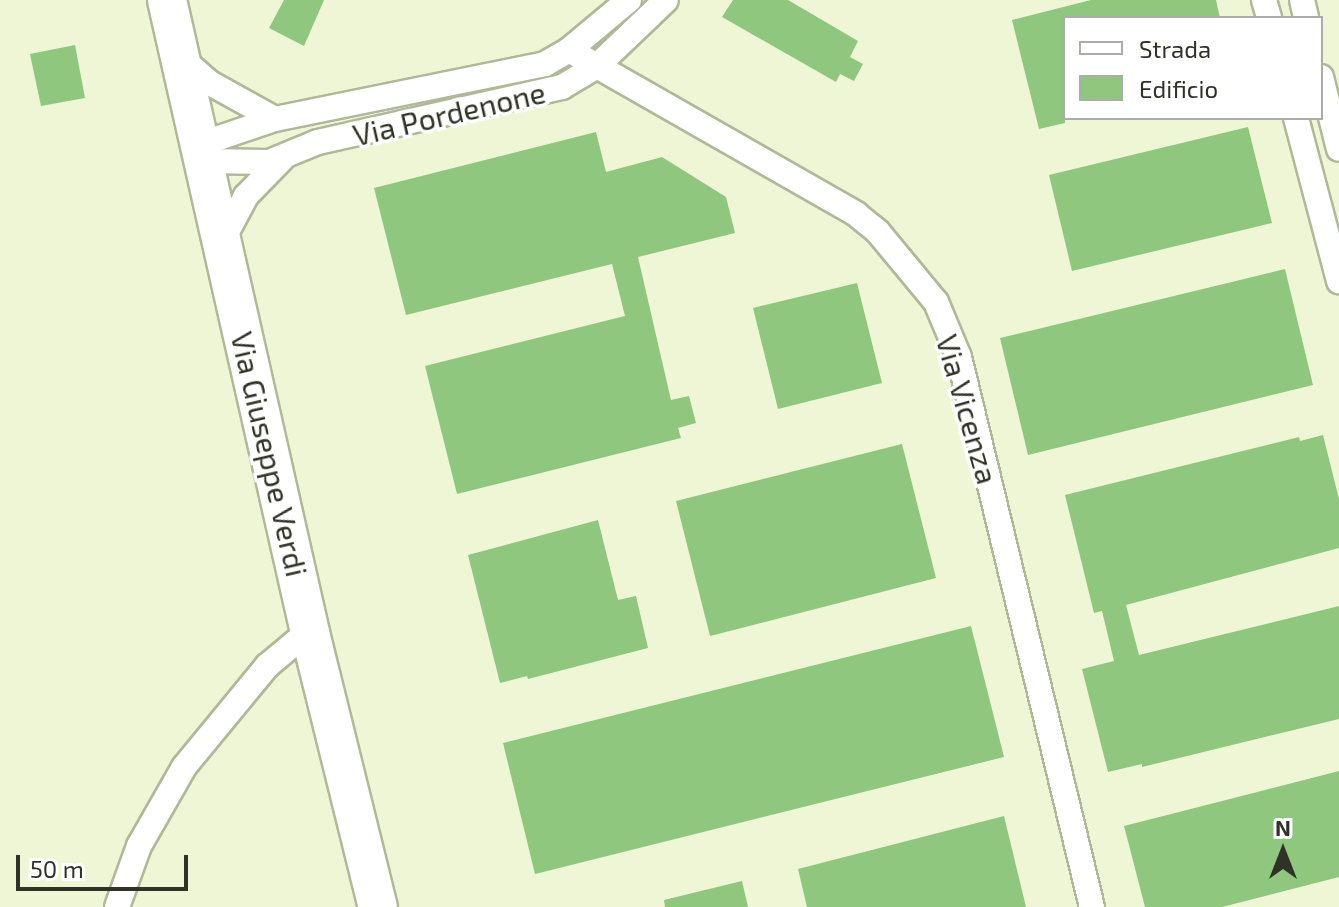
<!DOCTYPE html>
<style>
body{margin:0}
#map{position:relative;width:1339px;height:907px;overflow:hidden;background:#eff6d6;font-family:"Exo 2",sans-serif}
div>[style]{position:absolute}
.building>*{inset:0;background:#8ec77d}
.roads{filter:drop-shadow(2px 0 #b1b899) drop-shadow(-2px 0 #b1b899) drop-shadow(0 2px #b1b899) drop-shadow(0 -2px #b1b899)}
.minor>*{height:24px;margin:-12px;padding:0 12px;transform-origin:12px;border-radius:12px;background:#fff}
.primary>*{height:38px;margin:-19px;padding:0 19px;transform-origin:19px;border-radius:19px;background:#fff}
span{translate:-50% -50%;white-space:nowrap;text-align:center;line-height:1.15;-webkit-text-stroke:7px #fff;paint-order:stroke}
.street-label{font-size:30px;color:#2f3226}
.legend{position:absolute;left:1063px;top:16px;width:260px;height:104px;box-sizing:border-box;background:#fff;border:2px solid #acada8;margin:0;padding:10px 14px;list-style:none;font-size:24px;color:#2f3226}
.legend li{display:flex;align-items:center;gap:16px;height:40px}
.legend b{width:40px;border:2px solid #acada8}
.north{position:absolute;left:1243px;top:811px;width:80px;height:80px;-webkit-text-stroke:6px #fff;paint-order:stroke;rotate:0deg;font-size:22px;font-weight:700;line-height:32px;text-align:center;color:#2f3226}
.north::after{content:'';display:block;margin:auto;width:28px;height:36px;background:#2f3226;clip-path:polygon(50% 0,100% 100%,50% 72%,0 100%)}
.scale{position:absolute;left:16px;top:855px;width:172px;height:36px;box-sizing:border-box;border:4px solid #2f3226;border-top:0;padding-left:10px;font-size:24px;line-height:28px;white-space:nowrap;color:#2f3226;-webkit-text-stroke:6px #fff;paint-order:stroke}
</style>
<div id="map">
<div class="building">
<i style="clip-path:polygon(284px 0,324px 0,304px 46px,269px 28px)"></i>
<i style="clip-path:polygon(733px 0,788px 0,858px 41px,850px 57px,863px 64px,854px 81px,840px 74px,836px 82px,722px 17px)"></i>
<i style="clip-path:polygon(1091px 0,1216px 0,1220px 18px,1065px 18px,1065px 123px,1039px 129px,1012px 20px)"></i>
<i style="clip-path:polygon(75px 45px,85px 98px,41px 106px,30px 54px)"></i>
<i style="clip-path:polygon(1248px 127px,1272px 223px,1072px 271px,1049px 175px)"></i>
<i style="clip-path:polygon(596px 132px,606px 172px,662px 157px,726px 197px,735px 233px,638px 257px,671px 400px,689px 396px,696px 423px,678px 428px,681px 438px,457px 494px,425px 366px,625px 316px,612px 264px,406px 315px,374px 188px)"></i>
<i style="clip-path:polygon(1285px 269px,1313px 385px,1028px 455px,1000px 338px)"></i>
<i style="clip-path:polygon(857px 283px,882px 383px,778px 409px,753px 308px)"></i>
<i style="clip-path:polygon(1323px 435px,1339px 499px,1339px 548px,1126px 605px,1139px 655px,1339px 606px,1339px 719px,1142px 767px,1142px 764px,1108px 772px,1082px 669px,1114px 661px,1102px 611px,1094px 613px,1065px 495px,1299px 437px,1300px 441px)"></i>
<i style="clip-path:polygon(902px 444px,936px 578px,710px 636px,676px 501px)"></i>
<i style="clip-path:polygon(598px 520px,618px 600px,636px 596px,648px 648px,528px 679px,527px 676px,500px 683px,468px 555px)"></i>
<i style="clip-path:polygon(971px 626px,1004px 757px,535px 874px,503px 743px)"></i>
<i style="clip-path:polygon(1339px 771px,1339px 877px,1222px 907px,1145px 907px,1124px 826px)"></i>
<i style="clip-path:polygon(1004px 816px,1026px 907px,807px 907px,798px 869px)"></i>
<i style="clip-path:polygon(742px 881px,748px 907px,665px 907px,664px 900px)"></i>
</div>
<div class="roads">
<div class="minor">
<i style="left:1264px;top:0;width:19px;rotate:74deg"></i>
<i style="left:1302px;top:0;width:18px;rotate:77deg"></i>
<i style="left:569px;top:50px;width:331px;rotate:29.7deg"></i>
<i style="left:856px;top:214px;width:28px;rotate:39deg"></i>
<i style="left:878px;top:232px;width:91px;rotate:50.4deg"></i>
<i style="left:936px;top:302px;width:60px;rotate:67.3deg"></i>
<i style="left:959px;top:357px;width:566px;rotate:76.41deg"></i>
<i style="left:180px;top:57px;width:40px;rotate:41deg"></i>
<i style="left:210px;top:83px;width:74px;rotate:29deg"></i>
<i style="left:1321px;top:77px;width:74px;rotate:76deg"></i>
<i style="left:1296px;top:118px;width:169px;rotate:75.2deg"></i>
<i style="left:201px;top:144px;width:78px;rotate:-18.7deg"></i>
<i style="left:275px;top:119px;width:276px;rotate:-11.5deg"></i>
<i style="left:545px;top:64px;width:28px;rotate:-30deg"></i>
<i style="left:569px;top:50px;width:78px;rotate:-39.8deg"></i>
<i style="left:203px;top:161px;width:66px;rotate:0.9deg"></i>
<i style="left:269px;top:162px;width:53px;rotate:-22.2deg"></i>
<i style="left:318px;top:142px;width:250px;rotate:-12.7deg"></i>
<i style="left:562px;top:87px;width:41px;rotate:-31deg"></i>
<i style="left:597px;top:66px;width:95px;rotate:-43.7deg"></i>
<i style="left:222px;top:241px;width:51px;rotate:-61.9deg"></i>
<i style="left:246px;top:196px;width:52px;rotate:-45.8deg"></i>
<i style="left:117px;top:907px;width:65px;rotate:-70.2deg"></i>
<i style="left:139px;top:846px;width:91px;rotate:-60.3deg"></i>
<i style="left:184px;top:767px;width:131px;rotate:-50.6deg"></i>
<i style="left:267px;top:666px;width:38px;rotate:-40deg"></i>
<i style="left:296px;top:642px;width:16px;rotate:-18deg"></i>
</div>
<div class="primary">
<i style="left:167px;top:0;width:653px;rotate:77.26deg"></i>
<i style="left:311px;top:637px;width:278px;rotate:76.1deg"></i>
</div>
</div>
<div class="street-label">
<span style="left:449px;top:113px;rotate:-13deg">Via Pordenone</span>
<span style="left:968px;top:409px;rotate:74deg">Via Vicenza</span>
<span style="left:270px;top:454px;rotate:77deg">Via Giuseppe Verdi</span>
</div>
<ul class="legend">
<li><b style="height:10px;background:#fff"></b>Strada</li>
<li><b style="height:22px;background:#8ec77d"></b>Edificio</li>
</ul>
<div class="north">N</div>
<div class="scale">50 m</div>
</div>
